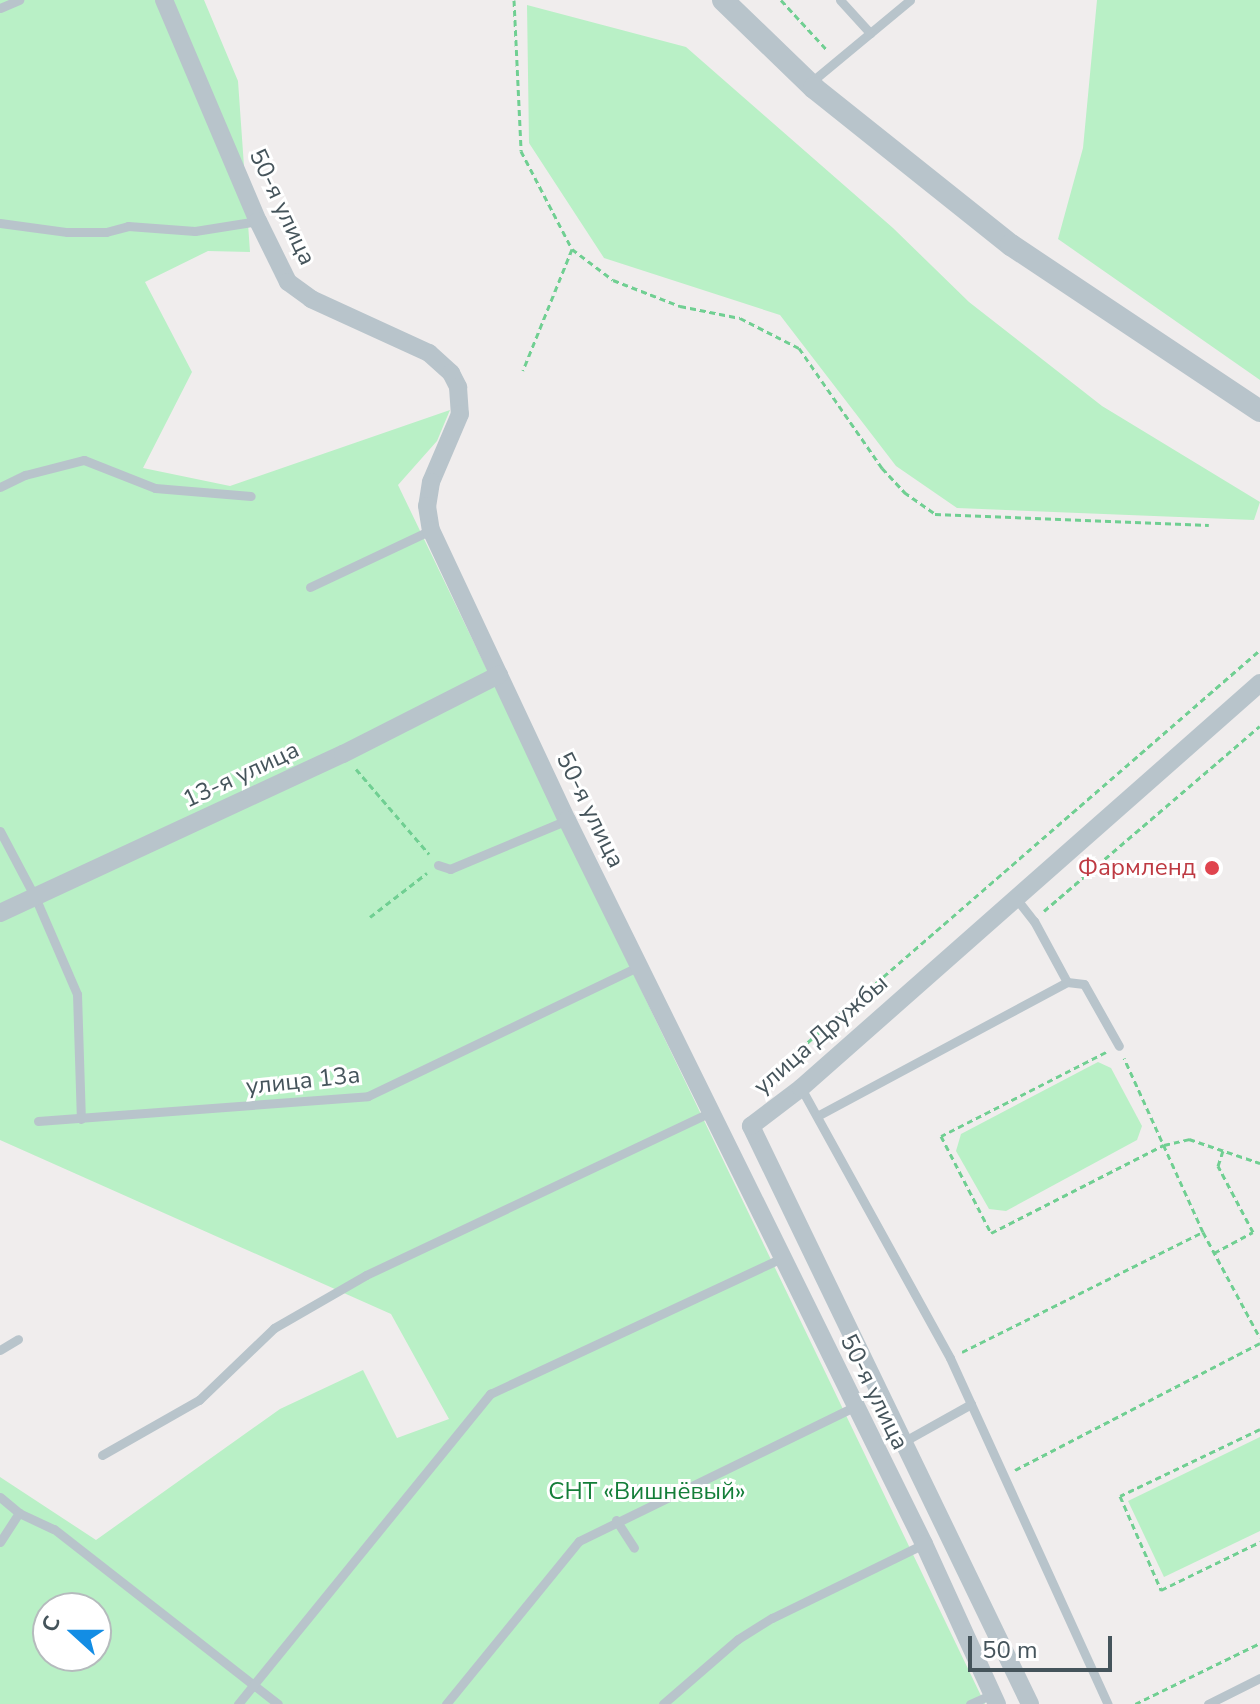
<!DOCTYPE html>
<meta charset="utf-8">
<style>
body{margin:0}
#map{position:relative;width:1260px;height:1704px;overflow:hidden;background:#f0eded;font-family:"Nunito Sans",sans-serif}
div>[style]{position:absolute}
.green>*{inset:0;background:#b9f0c6}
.path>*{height:3px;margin-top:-1.5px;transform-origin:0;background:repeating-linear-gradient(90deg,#70cf92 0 6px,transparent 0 10px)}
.service>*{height:9px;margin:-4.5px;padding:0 4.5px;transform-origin:4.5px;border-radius:4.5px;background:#b8c4cb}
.minor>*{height:18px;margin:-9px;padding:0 9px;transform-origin:9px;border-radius:9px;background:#b8c4cb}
.tertiary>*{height:22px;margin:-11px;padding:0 11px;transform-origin:11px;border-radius:11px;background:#b8c4cb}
.dots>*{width:22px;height:22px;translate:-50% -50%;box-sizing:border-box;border:4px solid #fff;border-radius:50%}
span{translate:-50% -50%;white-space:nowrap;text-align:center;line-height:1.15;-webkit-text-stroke:6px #fff;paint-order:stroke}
.street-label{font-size:24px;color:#45545b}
.health-label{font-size:24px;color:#be3a42}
.right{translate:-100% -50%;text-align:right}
.park-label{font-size:24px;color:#147e39}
.north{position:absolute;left:32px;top:1592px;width:80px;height:80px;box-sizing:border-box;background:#fff;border:2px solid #b5bbbd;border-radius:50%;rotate:291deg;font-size:22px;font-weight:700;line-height:32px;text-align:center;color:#45545b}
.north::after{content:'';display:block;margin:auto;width:28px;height:36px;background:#138de4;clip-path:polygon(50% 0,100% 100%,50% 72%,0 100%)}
.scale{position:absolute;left:968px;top:1636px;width:144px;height:36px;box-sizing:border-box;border:4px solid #45545b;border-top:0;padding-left:10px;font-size:24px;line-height:28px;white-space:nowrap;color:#45545b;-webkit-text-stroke:6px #fff;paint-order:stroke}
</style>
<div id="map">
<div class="green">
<i style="clip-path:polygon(evenodd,0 0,204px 0,238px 81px,250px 252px,208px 251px,145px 282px,192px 372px,143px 468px,230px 486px,450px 410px,437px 441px,398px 485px,985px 1704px,0 1704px,0 1477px,96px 1540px,280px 1409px,363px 1370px,397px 1438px,449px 1419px,391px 1314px,0 1140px,0 0,48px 1608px,96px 1608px,96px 1656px,48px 1656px,48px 1608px)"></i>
<i style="clip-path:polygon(1097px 0,1260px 0,1260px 380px,1058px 239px,1083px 148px)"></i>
<i style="clip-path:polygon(527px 5px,686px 47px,893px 228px,969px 302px,1102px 406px,1260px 502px,1254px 520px,957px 508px,896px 466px,780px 315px,604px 258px,529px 143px)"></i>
<i style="clip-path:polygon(1098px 1062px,1111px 1068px,1142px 1126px,1137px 1140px,1006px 1211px,989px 1209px,956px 1151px,961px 1134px)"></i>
<i style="clip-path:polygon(1260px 1437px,1260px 1531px,1164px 1577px,1128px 1501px)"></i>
</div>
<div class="path">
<i style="left:514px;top:0;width:151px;rotate:87.3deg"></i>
<i style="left:521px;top:151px;width:110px;rotate:62.5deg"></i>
<i style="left:572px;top:249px;width:131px;rotate:112deg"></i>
<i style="left:781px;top:0;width:68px;rotate:47.4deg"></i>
<i style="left:572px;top:249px;width:51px;rotate:37.1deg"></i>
<i style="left:613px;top:280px;width:72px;rotate:21.2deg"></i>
<i style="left:680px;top:306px;width:61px;rotate:11.3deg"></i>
<i style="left:740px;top:318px;width:66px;rotate:27deg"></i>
<i style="left:799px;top:348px;width:146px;rotate:55.3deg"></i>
<i style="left:882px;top:468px;width:33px;rotate:47deg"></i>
<i style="left:904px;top:492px;width:38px;rotate:35deg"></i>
<i style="left:935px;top:514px;width:274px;rotate:2.3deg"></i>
<i style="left:356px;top:769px;width:112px;rotate:49.3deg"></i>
<i style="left:1044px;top:911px;width:284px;rotate:-40.6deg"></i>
<i style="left:370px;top:917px;width:72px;rotate:-37.7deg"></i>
<i style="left:1106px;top:1052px;width:185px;rotate:153deg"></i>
<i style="left:941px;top:1136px;width:109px;rotate:62.7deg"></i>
<i style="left:991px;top:1233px;width:194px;rotate:-27deg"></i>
<i style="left:1164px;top:1145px;width:26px;rotate:-13deg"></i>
<i style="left:1189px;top:1139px;width:75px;rotate:18.7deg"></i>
<i style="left:770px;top:1075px;width:649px;rotate:-40.94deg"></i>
<i style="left:1203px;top:1232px;width:120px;rotate:61.7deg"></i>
<i style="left:1214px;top:1253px;width:44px;rotate:-28.3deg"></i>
<i style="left:1253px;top:1232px;width:75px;rotate:-117.9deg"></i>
<i style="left:1218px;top:1166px;width:16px;rotate:-72deg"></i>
<i style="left:962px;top:1352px;width:269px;rotate:-26.5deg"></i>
<i style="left:1203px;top:1232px;width:191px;rotate:-114.4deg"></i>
<i style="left:1260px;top:1429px;width:155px;rotate:154.4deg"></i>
<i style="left:1120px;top:1496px;width:103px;rotate:66.4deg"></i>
<i style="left:1161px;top:1590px;width:110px;rotate:-25.9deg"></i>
<i style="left:1015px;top:1470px;width:276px;rotate:-27.4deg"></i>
<i style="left:1135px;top:1704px;width:139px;rotate:-26deg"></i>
</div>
<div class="service">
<i style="left:840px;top:0;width:45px;rotate:47.7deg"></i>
<i style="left:0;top:8px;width:21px;rotate:-23deg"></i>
<i style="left:810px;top:83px;width:130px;rotate:-39.7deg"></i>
<i style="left:0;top:223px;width:68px;rotate:7.7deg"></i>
<i style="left:67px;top:232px;width:39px"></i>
<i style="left:106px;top:232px;width:23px;rotate:-15deg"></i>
<i style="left:128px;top:226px;width:67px;rotate:4.3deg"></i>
<i style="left:195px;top:231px;width:64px;rotate:-9deg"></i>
<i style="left:0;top:487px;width:28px;rotate:-26deg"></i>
<i style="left:25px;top:475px;width:61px;rotate:-14.3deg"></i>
<i style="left:84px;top:460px;width:76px;rotate:21.5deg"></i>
<i style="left:155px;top:488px;width:96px;rotate:4.8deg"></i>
<i style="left:310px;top:587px;width:134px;rotate:-25.2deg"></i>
<i style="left:0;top:831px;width:75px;rotate:62.1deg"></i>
<i style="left:35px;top:897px;width:106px;rotate:66.6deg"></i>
<i style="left:77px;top:994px;width:125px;rotate:88.2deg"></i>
<i style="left:438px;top:865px;width:13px;rotate:18deg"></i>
<i style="left:450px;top:869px;width:127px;rotate:-22.7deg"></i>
<i style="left:1015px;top:897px;width:31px;rotate:52deg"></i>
<i style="left:1034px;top:921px;width:69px;rotate:61.6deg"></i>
<i style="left:1067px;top:982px;width:17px;rotate:7deg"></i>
<i style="left:1084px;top:984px;width:71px;rotate:60.6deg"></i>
<i style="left:801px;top:1088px;width:308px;rotate:61.1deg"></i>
<i style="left:950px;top:1358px;width:380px;rotate:65.5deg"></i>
<i style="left:819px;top:1115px;width:281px;rotate:-28.2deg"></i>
<i style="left:38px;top:1121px;width:331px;rotate:-4.3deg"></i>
<i style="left:368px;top:1096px;width:301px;rotate:-25.6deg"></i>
<i style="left:0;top:1350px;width:21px;rotate:-31deg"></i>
<i style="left:903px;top:1442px;width:78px;rotate:-29.2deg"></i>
<i style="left:102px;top:1455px;width:112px;rotate:-29.6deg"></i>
<i style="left:199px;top:1400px;width:104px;rotate:-43.8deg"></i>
<i style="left:274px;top:1328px;width:106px;rotate:-29.9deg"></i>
<i style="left:366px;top:1275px;width:382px;rotate:-25.3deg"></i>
<i style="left:0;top:1497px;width:25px;rotate:40deg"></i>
<i style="left:19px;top:1513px;width:38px;rotate:25deg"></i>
<i style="left:54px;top:1529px;width:284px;rotate:38deg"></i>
<i style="left:616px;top:1520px;width:33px;rotate:57deg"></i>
<i style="left:0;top:1542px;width:35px;rotate:-57deg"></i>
<i style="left:238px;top:1704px;width:400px;rotate:-50.9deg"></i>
<i style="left:490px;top:1394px;width:322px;rotate:-25deg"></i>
<i style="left:446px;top:1704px;width:210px;rotate:-50.8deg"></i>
<i style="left:579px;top:1541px;width:306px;rotate:-26deg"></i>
<i style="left:663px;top:1704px;width:99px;rotate:-40.9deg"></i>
<i style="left:738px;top:1639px;width:40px;rotate:-32deg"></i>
<i style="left:772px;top:1618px;width:169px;rotate:-26deg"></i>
<i style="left:970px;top:1704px;width:24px;rotate:-24deg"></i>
<i style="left:1208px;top:1704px;width:58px;rotate:-26.6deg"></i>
</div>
<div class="minor">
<i style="left:164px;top:0;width:240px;rotate:67deg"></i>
<i style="left:258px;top:221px;width:68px;rotate:63.8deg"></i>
<i style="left:288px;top:282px;width:29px;rotate:36deg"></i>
<i style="left:311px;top:299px;width:130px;rotate:24.6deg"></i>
<i style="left:429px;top:353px;width:30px;rotate:42deg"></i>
<i style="left:451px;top:373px;width:16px;rotate:63deg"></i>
<i style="left:458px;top:387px;width:27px;rotate:86deg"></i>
<i style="left:460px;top:414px;width:74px;rotate:113.1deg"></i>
<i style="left:431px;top:482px;width:24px;rotate:99deg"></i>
<i style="left:427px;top:506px;width:24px;rotate:81deg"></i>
<i style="left:431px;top:530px;width:320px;rotate:64.9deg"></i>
<i style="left:567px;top:820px;width:807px;rotate:63.75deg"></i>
<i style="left:924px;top:1544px;width:176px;rotate:65.5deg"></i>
<i style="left:0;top:913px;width:378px;rotate:-24.9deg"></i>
<i style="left:343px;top:754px;width:175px;rotate:-26.9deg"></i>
<i style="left:1030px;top:1704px;width:642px;rotate:-115.77deg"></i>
<i style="left:751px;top:1126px;width:63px;rotate:-37.2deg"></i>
<i style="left:801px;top:1088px;width:612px;rotate:-41.42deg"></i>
</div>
<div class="tertiary">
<i style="left:723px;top:0;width:127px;rotate:44deg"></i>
<i style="left:814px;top:88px;width:252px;rotate:38.6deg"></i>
<i style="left:1011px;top:245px;width:299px;rotate:33.7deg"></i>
</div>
<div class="dots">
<i style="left:1212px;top:868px;background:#e0444e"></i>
</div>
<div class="street-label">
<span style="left:282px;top:207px;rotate:65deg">50-я улица</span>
<span style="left:241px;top:775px;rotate:-25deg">13-я улица</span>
<span style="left:590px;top:810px;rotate:64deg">50-я улица</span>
<span style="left:821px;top:1035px;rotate:-41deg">улица Дружбы</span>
<span style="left:303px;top:1081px;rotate:-6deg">улица 13а</span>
<span style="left:874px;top:1392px;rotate:64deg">50-я улица</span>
</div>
<div class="health-label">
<span class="right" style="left:1196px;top:868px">Фармленд</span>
</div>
<div class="park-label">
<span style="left:647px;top:1492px">СНТ «Вишнёвый»</span>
</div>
<div class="north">С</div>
<div class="scale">50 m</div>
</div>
